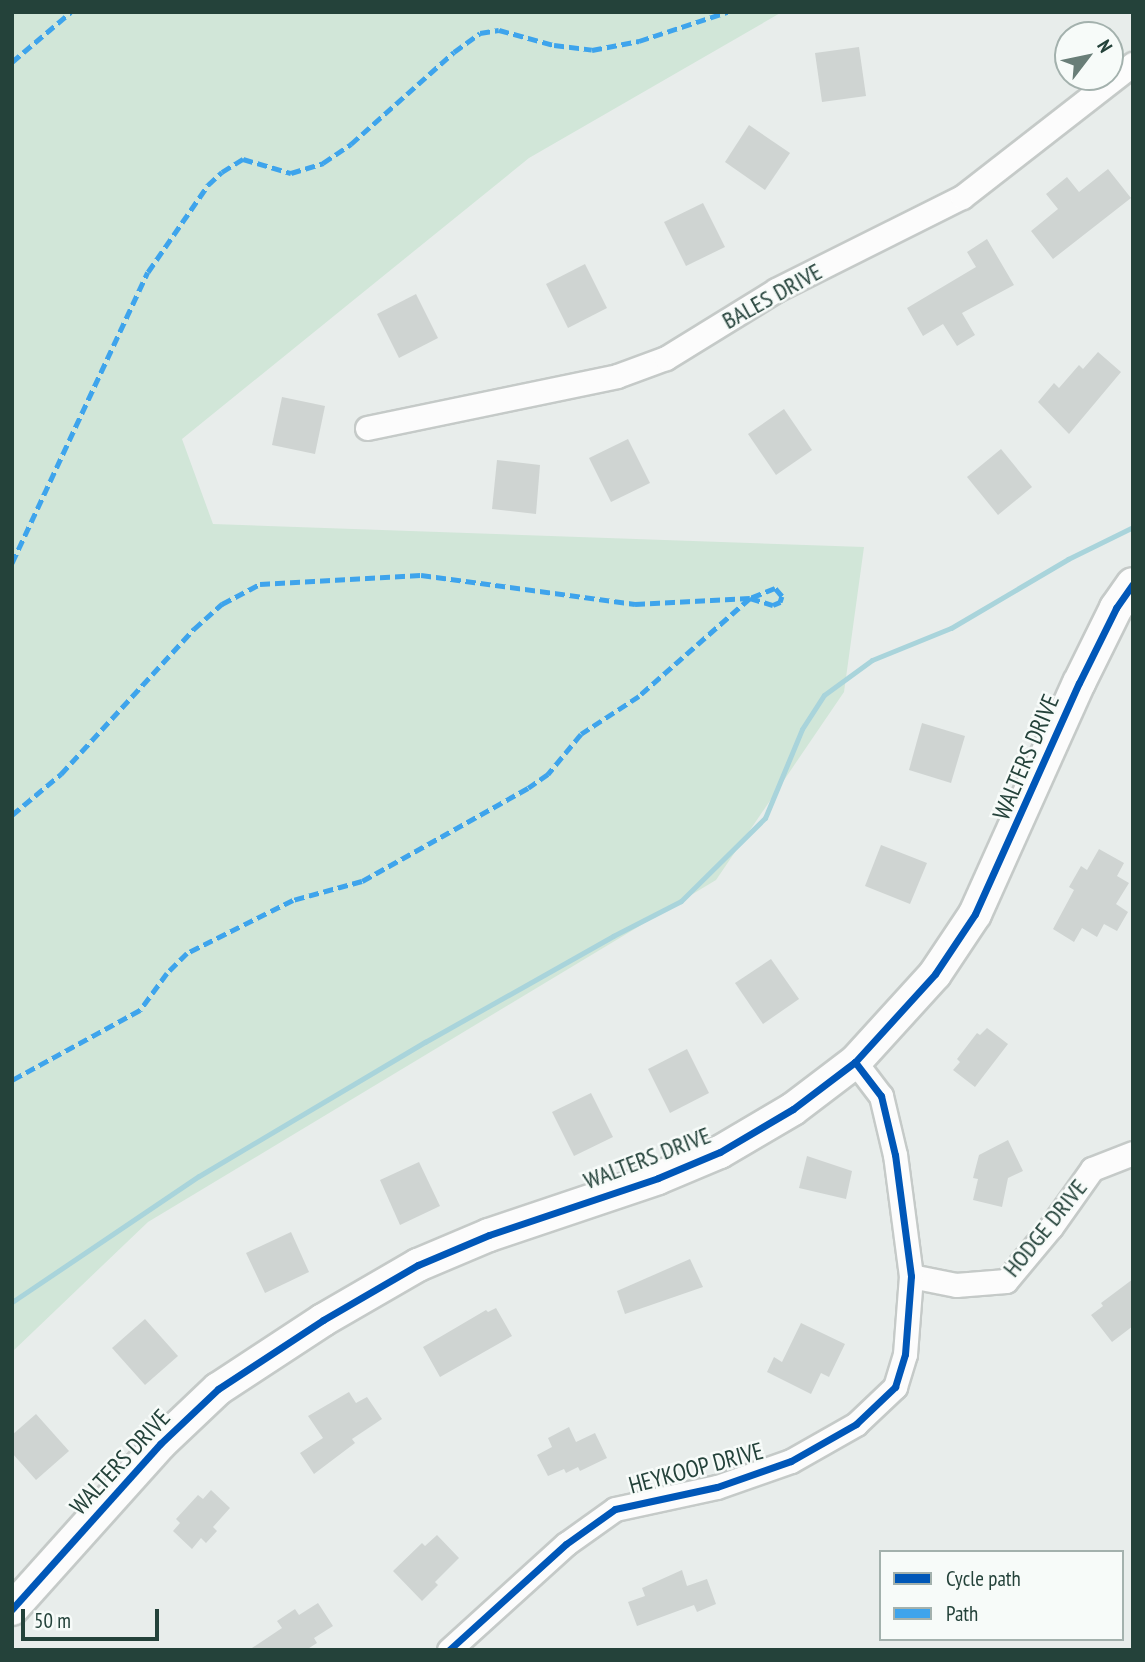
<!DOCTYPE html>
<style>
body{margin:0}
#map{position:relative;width:1145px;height:1662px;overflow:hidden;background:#e8edeb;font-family:"PT Sans Narrow",sans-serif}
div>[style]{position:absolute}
.green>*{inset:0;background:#d1e6d8}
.stream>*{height:5px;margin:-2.5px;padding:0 2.5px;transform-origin:2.5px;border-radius:2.5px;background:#a9d4db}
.building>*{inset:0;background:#cfd4d2}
.roads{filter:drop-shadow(2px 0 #c5cac8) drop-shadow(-2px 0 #c5cac8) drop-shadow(0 2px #c5cac8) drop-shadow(0 -2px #c5cac8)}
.street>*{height:23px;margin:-11.5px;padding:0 11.5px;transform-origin:11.5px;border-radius:11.5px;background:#fcfcfc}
.secondary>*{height:32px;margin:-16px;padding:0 16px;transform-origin:16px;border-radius:16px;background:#fcfcfc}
.quiet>*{height:5px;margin-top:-2.5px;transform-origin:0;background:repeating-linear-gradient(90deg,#3ea4ec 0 10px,transparent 0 15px)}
.cycleway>*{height:7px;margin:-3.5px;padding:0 3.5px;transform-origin:3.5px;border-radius:3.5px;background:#0057b8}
span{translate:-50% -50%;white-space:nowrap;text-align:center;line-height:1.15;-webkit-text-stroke:5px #f7fbf9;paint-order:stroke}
.street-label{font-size:24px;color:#24423a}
.frame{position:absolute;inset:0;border:14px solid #24423a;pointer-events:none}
.legend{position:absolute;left:879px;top:1550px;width:245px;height:91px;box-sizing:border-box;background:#f7fbf9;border:2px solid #a3b1ad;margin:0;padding:9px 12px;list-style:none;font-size:21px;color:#24423a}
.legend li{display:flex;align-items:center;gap:14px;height:35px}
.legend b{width:35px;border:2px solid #a3b1ad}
.north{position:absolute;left:1054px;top:21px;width:70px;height:70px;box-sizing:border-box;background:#f7fbf9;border:2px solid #a3b1ad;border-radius:50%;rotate:58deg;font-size:19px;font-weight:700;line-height:28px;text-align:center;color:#24423a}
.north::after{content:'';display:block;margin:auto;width:24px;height:32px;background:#697e78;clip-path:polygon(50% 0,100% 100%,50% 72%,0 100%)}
.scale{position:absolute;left:21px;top:1609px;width:138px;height:32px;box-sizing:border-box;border:4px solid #24423a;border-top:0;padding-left:9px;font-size:21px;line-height:24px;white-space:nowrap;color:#24423a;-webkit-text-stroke:5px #f7fbf9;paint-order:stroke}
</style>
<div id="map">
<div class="green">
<i style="clip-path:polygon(12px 12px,782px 12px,529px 158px,182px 439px,213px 524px,864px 547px,844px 692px,716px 880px,148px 1222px,12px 1352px)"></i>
</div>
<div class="stream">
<i style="left:12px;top:1302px;width:225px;rotate:-34deg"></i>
<i style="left:199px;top:1176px;width:263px;rotate:-30.7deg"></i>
<i style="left:425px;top:1042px;width:216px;rotate:-29.4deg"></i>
<i style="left:613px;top:936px;width:76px;rotate:-27.2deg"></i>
<i style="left:681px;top:901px;width:118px;rotate:-44.7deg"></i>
<i style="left:765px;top:818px;width:96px;rotate:-67.4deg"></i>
<i style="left:802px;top:729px;width:40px;rotate:-57.1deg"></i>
<i style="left:824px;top:695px;width:59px;rotate:-36.1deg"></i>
<i style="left:872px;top:660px;width:85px;rotate:-22.1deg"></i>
<i style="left:951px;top:628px;width:136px;rotate:-30.5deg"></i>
<i style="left:1068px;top:559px;width:72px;rotate:-26.2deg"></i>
</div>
<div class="building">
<i style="clip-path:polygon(859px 47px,866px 96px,822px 102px,815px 53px)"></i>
<i style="clip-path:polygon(749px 125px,790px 153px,765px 190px,725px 162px)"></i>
<i style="clip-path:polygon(1108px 169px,1131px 198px,1053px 259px,1031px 231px,1058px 209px,1046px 194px,1067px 177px,1079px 192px)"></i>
<i style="clip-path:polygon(703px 203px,725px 247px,686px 266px,664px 222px)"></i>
<i style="clip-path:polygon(987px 239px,1014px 285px,962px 313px,975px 335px,957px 346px,943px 324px,923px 336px,907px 308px,976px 267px,967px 252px)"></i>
<i style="clip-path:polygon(585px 264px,607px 308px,568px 328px,546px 284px)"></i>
<i style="clip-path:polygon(416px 294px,438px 338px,399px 358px,377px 314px)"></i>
<i style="clip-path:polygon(1098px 352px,1121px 372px,1069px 434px,1038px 402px,1054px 383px,1059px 388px,1079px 365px,1083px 369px)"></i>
<i style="clip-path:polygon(282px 397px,325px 406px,315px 454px,272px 445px)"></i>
<i style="clip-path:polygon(784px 409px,812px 450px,776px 475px,748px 434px)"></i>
<i style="clip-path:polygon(628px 439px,650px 483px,611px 502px,589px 458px)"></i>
<i style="clip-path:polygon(1001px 449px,1032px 487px,998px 515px,967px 477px)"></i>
<i style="clip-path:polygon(497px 460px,540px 465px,536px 514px,492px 509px)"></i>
<i style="clip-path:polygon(922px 723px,965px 736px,951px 783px,909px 770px)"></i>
<i style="clip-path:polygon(881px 845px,927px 863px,910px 904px,865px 886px)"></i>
<i style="clip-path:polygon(1099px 849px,1124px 863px,1117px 876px,1129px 883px,1116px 904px,1128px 912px,1117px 931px,1104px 924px,1097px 937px,1082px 928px,1074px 942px,1053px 929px,1074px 890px,1069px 887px,1081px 866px,1087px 870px)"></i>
<i style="clip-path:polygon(771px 959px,799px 999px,763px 1024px,735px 983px)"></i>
<i style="clip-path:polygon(987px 1028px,1008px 1044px,975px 1087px,953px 1070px,960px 1062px,957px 1059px,977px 1033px,980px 1035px)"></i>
<i style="clip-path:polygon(687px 1049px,709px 1093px,670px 1113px,648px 1069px)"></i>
<i style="clip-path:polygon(591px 1093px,613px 1137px,574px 1156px,552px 1112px)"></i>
<i style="clip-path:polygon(1008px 1140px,1023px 1171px,1008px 1178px,1002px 1207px,973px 1200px,978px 1179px,973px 1178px,979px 1155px)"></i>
<i style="clip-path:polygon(807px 1156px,852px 1171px,846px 1199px,799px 1188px)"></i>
<i style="clip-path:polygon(419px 1162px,440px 1206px,400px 1225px,380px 1180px)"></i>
<i style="clip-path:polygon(291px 1232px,309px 1272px,265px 1293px,246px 1253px)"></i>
<i style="clip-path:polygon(690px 1259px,703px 1287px,625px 1314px,617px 1291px)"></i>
<i style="clip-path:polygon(1133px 1279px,1133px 1326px,1112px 1342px,1091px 1315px,1103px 1306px,1101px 1303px)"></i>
<i style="clip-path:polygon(496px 1308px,512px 1336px,440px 1377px,423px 1347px,486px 1310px,488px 1312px)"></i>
<i style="clip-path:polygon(145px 1319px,178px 1356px,145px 1385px,112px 1348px)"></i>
<i style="clip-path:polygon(801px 1323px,845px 1344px,829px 1377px,821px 1373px,811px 1394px,767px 1372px,774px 1357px,782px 1362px)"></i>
<i style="clip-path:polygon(349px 1392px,356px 1403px,367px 1397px,382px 1419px,352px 1439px,355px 1443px,314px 1474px,300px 1453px,323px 1438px,308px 1416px)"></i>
<i style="clip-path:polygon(36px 1414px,69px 1451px,36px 1480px,12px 1453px,12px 1435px)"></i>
<i style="clip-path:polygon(569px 1427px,576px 1442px,595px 1433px,607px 1458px,580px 1471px,578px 1467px,566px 1473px,564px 1469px,548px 1476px,537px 1455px,552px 1447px,548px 1438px)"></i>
<i style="clip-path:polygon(211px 1490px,230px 1508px,213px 1527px,217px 1531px,206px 1543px,201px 1538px,192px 1549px,173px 1531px,180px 1523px,176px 1519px,198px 1495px,203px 1499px)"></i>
<i style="clip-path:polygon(437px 1535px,459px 1558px,435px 1582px,438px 1585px,422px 1601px,393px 1571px,422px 1543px,425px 1546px)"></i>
<i style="clip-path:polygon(682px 1570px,687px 1586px,707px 1579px,716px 1604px,697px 1612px,694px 1605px,637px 1626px,628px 1602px,645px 1596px,642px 1588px)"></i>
<i style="clip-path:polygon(318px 1603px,333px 1626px,314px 1638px,317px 1643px,306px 1650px,249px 1650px,282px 1628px,277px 1621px,295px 1609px,299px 1615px)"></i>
</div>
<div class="roads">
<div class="street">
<i style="left:367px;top:428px;width:255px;rotate:-11.7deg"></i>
<i style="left:617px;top:376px;width:52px;rotate:-20.2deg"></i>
<i style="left:666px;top:358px;width:129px;rotate:-31.7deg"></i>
<i style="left:776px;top:290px;width:208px;rotate:-26.6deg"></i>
<i style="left:962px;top:197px;width:217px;rotate:-37.9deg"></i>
<i style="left:911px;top:1276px;width:46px;rotate:11.3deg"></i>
<i style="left:956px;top:1285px;width:50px;rotate:-4.6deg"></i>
<i style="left:1006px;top:1281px;width:70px;rotate:-50.2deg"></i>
<i style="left:1051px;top:1227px;width:71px;rotate:-54.7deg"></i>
<i style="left:1092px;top:1169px;width:44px;rotate:-21.3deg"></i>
<i style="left:449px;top:1650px;width:158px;rotate:-42.2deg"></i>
<i style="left:566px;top:1544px;width:60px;rotate:-35.5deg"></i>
<i style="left:615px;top:1509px;width:104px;rotate:-12.2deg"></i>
<i style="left:717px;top:1487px;width:78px;rotate:-19.4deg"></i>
<i style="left:791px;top:1461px;width:75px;rotate:-29.6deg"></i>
<i style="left:856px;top:1424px;width:54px;rotate:-43.5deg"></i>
<i style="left:895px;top:1387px;width:34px;rotate:-73deg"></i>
<i style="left:905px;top:1354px;width:78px;rotate:-85.6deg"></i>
<i style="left:911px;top:1276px;width:122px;rotate:-97.5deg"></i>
<i style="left:895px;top:1155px;width:61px;rotate:-103.3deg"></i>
<i style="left:881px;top:1096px;width:43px;rotate:-127.4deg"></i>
</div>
<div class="secondary">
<i style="left:12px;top:1609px;width:222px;rotate:-48.1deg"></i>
<i style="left:160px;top:1444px;width:80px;rotate:-43.5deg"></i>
<i style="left:218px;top:1389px;width:126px;rotate:-33.3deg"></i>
<i style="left:323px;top:1320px;width:110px;rotate:-30.1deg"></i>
<i style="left:418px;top:1265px;width:77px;rotate:-22.9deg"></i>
<i style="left:489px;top:1235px;width:178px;rotate:-18.6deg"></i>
<i style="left:658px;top:1178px;width:67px;rotate:-22.8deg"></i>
<i style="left:720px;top:1152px;width:85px;rotate:-30.5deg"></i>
<i style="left:793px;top:1109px;width:78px;rotate:-37.2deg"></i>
<i style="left:855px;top:1062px;width:119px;rotate:-47.7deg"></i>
<i style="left:935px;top:974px;width:72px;rotate:-56.3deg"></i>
<i style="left:975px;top:914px;width:253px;rotate:-65.8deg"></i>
<i style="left:1079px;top:683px;width:84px;rotate:-63.7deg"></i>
<i style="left:1116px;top:608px;width:29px;rotate:-55deg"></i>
</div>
</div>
<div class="quiet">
<i style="left:12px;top:62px;width:77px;rotate:-40.3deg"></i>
<i style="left:12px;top:563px;width:321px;rotate:-65deg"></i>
<i style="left:148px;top:272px;width:106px;rotate:-55.4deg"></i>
<i style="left:208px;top:185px;width:19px;rotate:-43deg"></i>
<i style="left:222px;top:172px;width:25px;rotate:-32deg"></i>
<i style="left:243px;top:159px;width:50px;rotate:16.3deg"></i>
<i style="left:291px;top:173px;width:34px;rotate:-17deg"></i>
<i style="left:323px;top:163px;width:34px;rotate:-34deg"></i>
<i style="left:351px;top:144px;width:138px;rotate:-41.8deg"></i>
<i style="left:454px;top:52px;width:32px;rotate:-36deg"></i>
<i style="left:480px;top:33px;width:19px;rotate:-9deg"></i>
<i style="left:499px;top:30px;width:57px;rotate:15.3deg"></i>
<i style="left:554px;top:45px;width:38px;rotate:7deg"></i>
<i style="left:592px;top:50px;width:48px;rotate:-10.8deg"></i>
<i style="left:639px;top:41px;width:93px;rotate:-18.2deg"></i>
<i style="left:12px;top:815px;width:64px;rotate:-39.9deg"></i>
<i style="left:61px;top:774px;width:197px;rotate:-47.5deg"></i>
<i style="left:194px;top:629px;width:38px;rotate:-42deg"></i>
<i style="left:222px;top:604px;width:43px;rotate:-27.8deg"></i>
<i style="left:260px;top:584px;width:161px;rotate:-3.2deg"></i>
<i style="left:421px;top:575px;width:216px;rotate:7.7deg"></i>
<i style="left:635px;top:604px;width:115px;rotate:-3deg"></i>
<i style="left:750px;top:598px;width:24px;rotate:17deg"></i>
<i style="left:773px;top:605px;width:8px;rotate:-23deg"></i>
<i style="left:780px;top:602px;width:6px;rotate:-72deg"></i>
<i style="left:782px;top:596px;width:11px;rotate:-131deg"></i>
<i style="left:775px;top:588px;width:27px;rotate:158deg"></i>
<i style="left:750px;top:598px;width:148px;rotate:138.6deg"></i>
<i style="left:639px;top:696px;width:69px;rotate:146.8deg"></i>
<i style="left:581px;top:734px;width:52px;rotate:129.5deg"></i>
<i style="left:548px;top:774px;width:24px;rotate:145deg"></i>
<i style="left:528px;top:788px;width:190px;rotate:150.7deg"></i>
<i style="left:362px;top:881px;width:72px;rotate:164.6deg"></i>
<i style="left:293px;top:900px;width:119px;rotate:153.4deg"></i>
<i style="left:187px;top:953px;width:28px;rotate:135deg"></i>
<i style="left:167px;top:973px;width:46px;rotate:126.1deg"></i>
<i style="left:140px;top:1010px;width:146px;rotate:151.3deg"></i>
</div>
<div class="cycleway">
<i style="left:12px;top:1609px;width:222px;rotate:-48.1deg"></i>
<i style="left:160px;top:1444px;width:80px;rotate:-43.5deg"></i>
<i style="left:218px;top:1389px;width:126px;rotate:-33.3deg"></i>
<i style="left:323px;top:1320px;width:110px;rotate:-30.1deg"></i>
<i style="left:418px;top:1265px;width:77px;rotate:-22.9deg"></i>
<i style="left:489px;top:1235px;width:178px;rotate:-18.6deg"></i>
<i style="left:658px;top:1178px;width:67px;rotate:-22.8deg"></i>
<i style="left:720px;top:1152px;width:85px;rotate:-30.5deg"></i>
<i style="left:793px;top:1109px;width:78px;rotate:-37.2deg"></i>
<i style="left:855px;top:1062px;width:119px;rotate:-47.7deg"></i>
<i style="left:935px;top:974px;width:72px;rotate:-56.3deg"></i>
<i style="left:975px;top:914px;width:253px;rotate:-65.8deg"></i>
<i style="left:1079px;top:683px;width:84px;rotate:-63.7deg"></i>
<i style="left:1116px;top:608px;width:29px;rotate:-55deg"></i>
<i style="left:449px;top:1650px;width:158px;rotate:-42.2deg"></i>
<i style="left:566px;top:1544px;width:60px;rotate:-35.5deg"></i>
<i style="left:615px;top:1509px;width:104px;rotate:-12.2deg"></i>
<i style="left:717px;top:1487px;width:78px;rotate:-19.4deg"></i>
<i style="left:791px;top:1461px;width:75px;rotate:-29.6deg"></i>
<i style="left:856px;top:1424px;width:54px;rotate:-43.5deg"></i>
<i style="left:895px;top:1387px;width:34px;rotate:-73deg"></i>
<i style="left:905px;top:1354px;width:78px;rotate:-85.6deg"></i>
<i style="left:911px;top:1276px;width:122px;rotate:-97.5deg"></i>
<i style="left:895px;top:1155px;width:61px;rotate:-103.3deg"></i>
<i style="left:881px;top:1096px;width:43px;rotate:-127.4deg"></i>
</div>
<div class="street-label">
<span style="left:772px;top:296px;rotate:-29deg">BALES DRIVE</span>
<span style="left:1026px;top:757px;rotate:-67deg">WALTERS DRIVE</span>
<span style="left:647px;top:1158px;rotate:-21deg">WALTERS DRIVE</span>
<span style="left:1045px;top:1228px;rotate:-51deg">HODGE DRIVE</span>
<span style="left:120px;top:1462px;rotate:-47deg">WALTERS DRIVE</span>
<span style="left:696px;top:1468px;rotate:-15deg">HEYKOOP DRIVE</span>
</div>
<div class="frame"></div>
<ul class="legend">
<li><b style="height:9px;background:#0057b8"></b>Cycle path</li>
<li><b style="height:9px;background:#3ea4ec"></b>Path</li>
</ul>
<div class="north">N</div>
<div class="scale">50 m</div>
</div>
